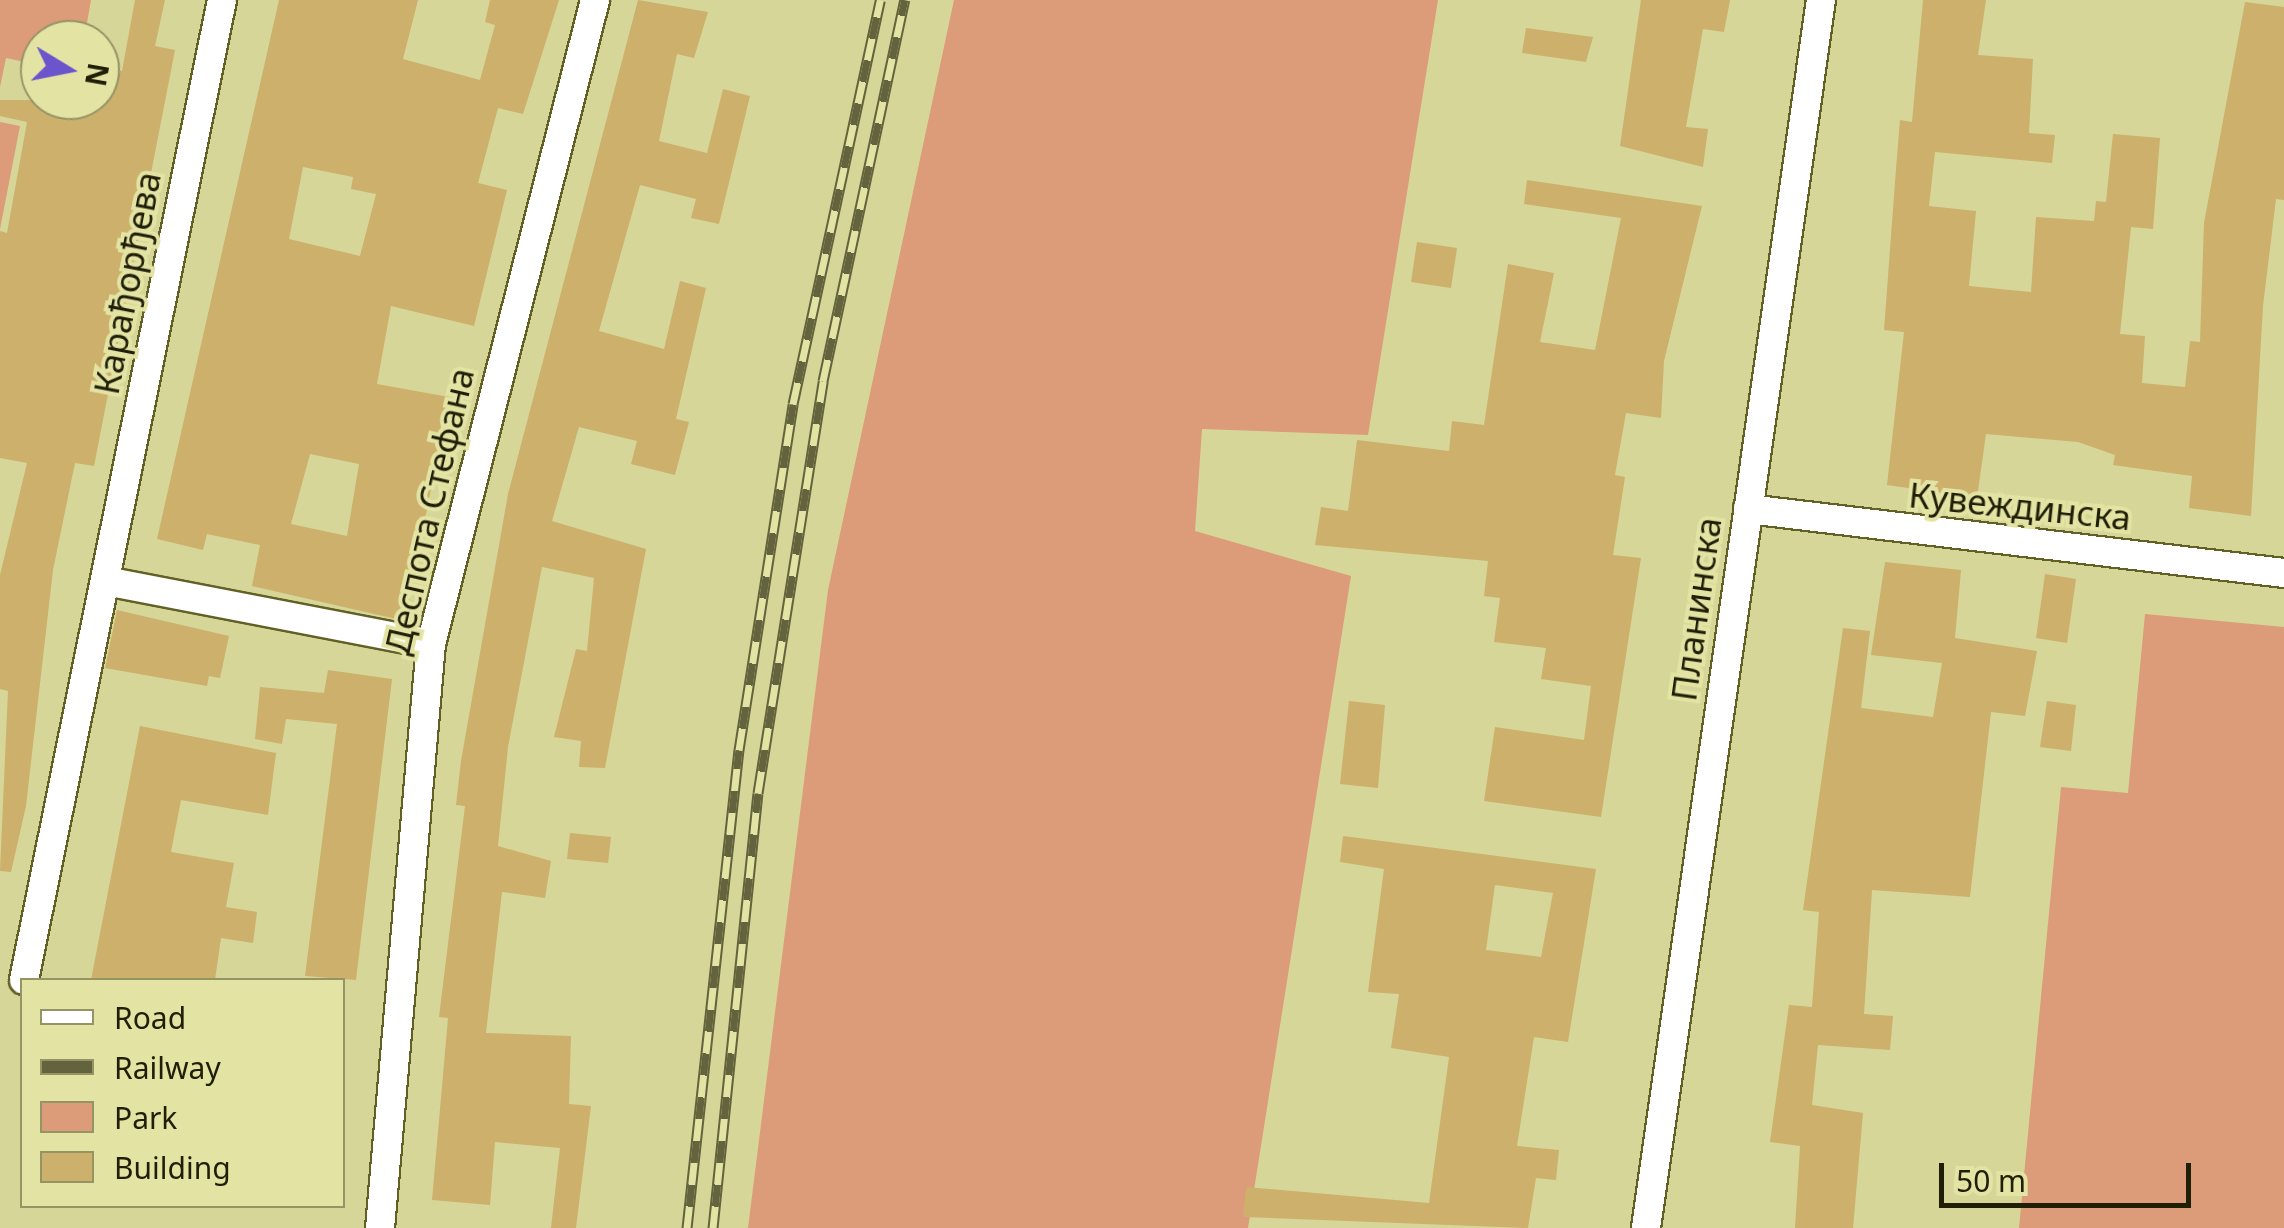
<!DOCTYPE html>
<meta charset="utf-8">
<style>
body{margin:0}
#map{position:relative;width:2284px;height:1228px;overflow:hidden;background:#d6d698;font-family:"Noto Sans",sans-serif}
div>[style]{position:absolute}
.green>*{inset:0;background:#dc9b79}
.building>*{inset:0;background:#ccb06b}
.roads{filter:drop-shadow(2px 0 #626025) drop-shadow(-2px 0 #626025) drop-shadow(0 2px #626025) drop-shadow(0 -2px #626025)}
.minor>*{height:28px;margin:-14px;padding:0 14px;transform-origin:14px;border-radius:14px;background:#fff}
.rail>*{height:11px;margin-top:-5.5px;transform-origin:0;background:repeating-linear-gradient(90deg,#e3e3a4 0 22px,#63633d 0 44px);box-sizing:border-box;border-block:2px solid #63633d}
span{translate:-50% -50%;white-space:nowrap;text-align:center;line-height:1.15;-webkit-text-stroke:8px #e3e3a4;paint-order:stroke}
.street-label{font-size:35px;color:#1f1e06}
.legend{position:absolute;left:20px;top:978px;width:325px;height:230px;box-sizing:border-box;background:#e3e3a4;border:2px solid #959465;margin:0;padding:12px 18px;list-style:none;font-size:30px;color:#1f1e06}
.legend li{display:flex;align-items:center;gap:20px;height:50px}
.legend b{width:50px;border:2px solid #959465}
.north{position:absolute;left:20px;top:20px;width:100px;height:100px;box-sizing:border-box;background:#e3e3a4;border:2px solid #959465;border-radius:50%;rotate:100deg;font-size:28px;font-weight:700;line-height:40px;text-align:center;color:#1f1e06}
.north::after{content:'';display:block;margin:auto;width:35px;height:45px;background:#6c54cd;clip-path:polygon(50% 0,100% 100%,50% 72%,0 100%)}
.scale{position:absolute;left:1939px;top:1163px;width:252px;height:45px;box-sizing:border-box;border:5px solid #1f1e06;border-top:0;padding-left:12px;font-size:30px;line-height:35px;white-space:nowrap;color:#1f1e06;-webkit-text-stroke:8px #e3e3a4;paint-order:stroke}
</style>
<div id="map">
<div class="green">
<i style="clip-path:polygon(0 0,91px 0,84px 40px,40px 40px,34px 64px,6px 58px,0 87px)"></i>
<i style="clip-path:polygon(954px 0,1438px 0,1368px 435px,1202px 429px,1195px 531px,1351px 576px,1248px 1228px,748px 1228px,828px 590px)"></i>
<i style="clip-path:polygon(0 122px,20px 126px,0 229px)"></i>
<i style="clip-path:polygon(2145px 614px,2284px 627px,2284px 1228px,2019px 1228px,2061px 787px,2128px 793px)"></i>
</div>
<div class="building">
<i style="clip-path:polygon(135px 0,165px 0,155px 46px,175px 50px,94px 466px,75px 463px,53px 570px,26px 806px,11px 872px,0 871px,8px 691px,0 689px,0 575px,27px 463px,0 458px,0 231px,7px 233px,27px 122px,0 116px,0 100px,100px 100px,100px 66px,122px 71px)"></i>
<i style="clip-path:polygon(evenodd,279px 0,418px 0,403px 59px,480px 80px,495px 25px,485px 22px,490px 0,559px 0,523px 114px,498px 108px,478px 183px,507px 190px,474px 326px,391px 306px,377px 384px,449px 397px,405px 621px,252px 586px,260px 545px,207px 534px,203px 550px,157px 539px,279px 0,303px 167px,353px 177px,351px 189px,376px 194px,360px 256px,289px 239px,303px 167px,279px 0,310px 454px,359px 464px,347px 536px,291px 524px,310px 454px)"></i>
<i style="clip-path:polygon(638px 0,708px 12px,694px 58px,677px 54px,659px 141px,707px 153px,723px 89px,750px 96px,719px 224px,691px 218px,696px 199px,640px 185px,599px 331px,664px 349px,680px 281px,706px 288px,676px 419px,689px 422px,675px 475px,631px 464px,637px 441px,579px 427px,552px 521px,646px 549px,605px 768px,579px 767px,581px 741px,554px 737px,576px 649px,587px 651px,594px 578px,542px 567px,508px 747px,498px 846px,551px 861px,545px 898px,502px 892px,486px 1033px,571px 1036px,569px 1104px,591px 1106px,576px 1228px,551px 1228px,560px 1148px,495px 1142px,490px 1205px,432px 1200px,448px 1018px,439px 1017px,465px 806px,456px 805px,461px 761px,508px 494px)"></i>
<i style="clip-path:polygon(1641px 0,1730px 0,1724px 32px,1703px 29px,1686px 127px,1708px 129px,1703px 167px,1620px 146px)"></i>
<i style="clip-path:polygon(1923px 0,1986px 0,1978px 55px,2033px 59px,2029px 133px,2055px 135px,2052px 163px,1935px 152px,1929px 206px,1976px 211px,1969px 286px,2031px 292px,2036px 217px,2094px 221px,2096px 201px,2106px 202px,2113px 134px,2160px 138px,2153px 229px,2131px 227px,2120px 334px,2145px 336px,2142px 383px,2185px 387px,2190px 341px,2200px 342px,2204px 223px,2245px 2px,2284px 7px,2284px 200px,2276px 199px,2263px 306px,2251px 516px,2189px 508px,2192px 476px,2113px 465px,2115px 455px,2078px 442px,1986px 434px,1977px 498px,1887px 485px,1904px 332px,1884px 330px,1896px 169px,1900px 120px,1912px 122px)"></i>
<i style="clip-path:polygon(1526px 28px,1593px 37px,1586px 62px,1522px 53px)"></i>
<i style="clip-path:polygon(1527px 180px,1702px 206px,1664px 361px,1661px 418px,1626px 413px,1615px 475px,1625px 477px,1613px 555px,1641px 558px,1601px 817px,1484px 801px,1495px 727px,1584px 740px,1591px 686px,1541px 679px,1546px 648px,1494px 642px,1500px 598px,1484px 596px,1488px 561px,1315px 545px,1321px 507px,1348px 511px,1357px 440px,1449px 451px,1452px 421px,1484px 425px,1508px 264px,1554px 273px,1540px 342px,1595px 350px,1621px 218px,1524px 204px)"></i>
<i style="clip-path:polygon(1417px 242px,1457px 248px,1451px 288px,1411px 282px)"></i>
<i style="clip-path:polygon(1885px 562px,1961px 570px,1955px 638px,2037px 651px,2025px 716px,1991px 712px,1970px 897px,1872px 890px,1864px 1014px,1893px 1016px,1890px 1050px,1818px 1045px,1812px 1105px,1863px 1113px,1853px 1228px,1795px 1228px,1800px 1146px,1770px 1142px,1789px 1005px,1812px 1007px,1819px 912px,1803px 910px,1843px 628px,1870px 631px,1861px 708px,1933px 717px,1942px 663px,1871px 655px)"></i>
<i style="clip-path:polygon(2045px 574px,2076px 579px,2067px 643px,2036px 638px)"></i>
<i style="clip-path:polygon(117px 610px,229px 636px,220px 678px,209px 676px,207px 686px,105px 668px)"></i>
<i style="clip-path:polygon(328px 670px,392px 679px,356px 980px,305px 976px,337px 724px,286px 719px,282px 744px,255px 739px,260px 687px,324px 693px)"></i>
<i style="clip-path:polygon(1349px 701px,1385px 705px,1378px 788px,1340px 784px)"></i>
<i style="clip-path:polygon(2047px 701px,2076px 705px,2071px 751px,2040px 747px)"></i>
<i style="clip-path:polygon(140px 726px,276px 753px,268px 815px,181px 800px,171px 852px,234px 863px,226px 907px,257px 912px,253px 943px,221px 938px,215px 980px,91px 980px)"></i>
<i style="clip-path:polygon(570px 833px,611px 837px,608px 863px,567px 859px)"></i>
<i style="clip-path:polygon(evenodd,1343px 836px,1596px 869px,1568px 1042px,1534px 1037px,1517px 1146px,1559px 1150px,1556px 1180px,1536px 1178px,1528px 1228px,1243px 1217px,1246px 1187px,1429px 1203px,1449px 1057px,1391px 1048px,1399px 994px,1368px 992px,1384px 869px,1340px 862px,1343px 836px,1495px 885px,1553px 893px,1541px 957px,1486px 950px,1495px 885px)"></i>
</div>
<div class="roads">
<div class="minor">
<i style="left:1748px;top:509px;width:540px;rotate:6.81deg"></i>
<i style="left:105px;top:581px;width:332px;rotate:10.9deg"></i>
<i style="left:24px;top:980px;width:1000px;rotate:-78.58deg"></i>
<i style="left:380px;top:1228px;width:586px;rotate:-85.01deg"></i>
<i style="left:431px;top:644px;width:665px;rotate:-75.71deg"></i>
<i style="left:1646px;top:1228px;width:1240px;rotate:-81.89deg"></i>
</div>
</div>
<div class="rail">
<i style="left:687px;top:1228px;width:481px;rotate:-83.8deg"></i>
<i style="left:739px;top:750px;width:350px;rotate:-81.1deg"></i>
<i style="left:793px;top:404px;width:413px;rotate:-77.8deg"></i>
<i style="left:713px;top:1228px;width:437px;rotate:-84.1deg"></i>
<i style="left:758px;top:793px;width:417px;rotate:-81deg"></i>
<i style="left:823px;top:381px;width:390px;rotate:-77.9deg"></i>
</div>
<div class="street-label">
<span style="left:127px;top:283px;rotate:-79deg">Карађорђева</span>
<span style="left:2020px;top:506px;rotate:6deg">Кувеждинска</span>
<span style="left:429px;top:511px;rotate:-77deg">Деспота Стефана</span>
<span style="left:1696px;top:609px;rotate:-82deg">Планинска</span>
</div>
<ul class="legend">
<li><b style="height:12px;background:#fff"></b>Road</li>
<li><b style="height:12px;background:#63633d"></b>Railway</li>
<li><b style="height:28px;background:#dc9b79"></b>Park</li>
<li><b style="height:28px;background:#ccb06b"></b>Building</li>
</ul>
<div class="north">N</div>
<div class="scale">50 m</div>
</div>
